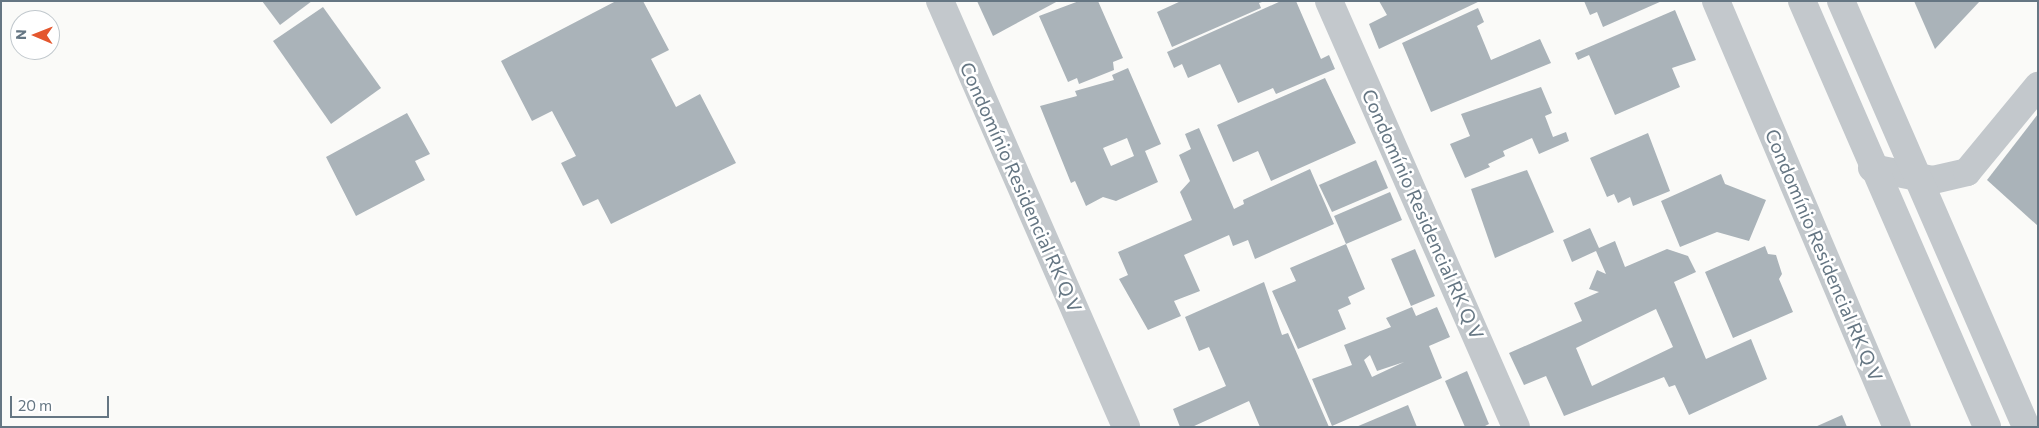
<!DOCTYPE html>
<meta charset="utf-8">
<style>
body{margin:0}
#map{position:relative;width:2039px;height:428px;overflow:hidden;background:#fafaf8;font-family:Commissioner,sans-serif}
div>[style]{position:absolute}
.building>*{inset:0;background:#aab3b9}
.minor>*{height:28px;margin:-14px;padding:0 14px;transform-origin:14px;border-radius:14px;background:#c3c8cc}
.tertiary>*{height:28px;margin:-14px;padding:0 14px;transform-origin:14px;border-radius:14px;background:#c3c8cc}
span{translate:-50% -50%;white-space:nowrap;text-align:center;line-height:1.15;-webkit-text-stroke:5px #fff;paint-order:stroke}
.street-label{font-size:19px;color:#657683}
.frame{position:absolute;inset:0;border:2px solid #657683;pointer-events:none}
.north{position:absolute;left:10px;top:10px;width:50px;height:50px;box-sizing:border-box;background:#fff;border:1px solid #c1c8cd;border-radius:50%;rotate:271deg;font-size:14px;font-weight:700;line-height:20px;text-align:center;color:#657683}
.north::after{content:'';display:block;margin:auto;width:18px;height:22px;background:#e4572e;clip-path:polygon(50% 0,100% 100%,50% 72%,0 100%)}
.scale{position:absolute;left:10px;top:396px;width:99px;height:22px;box-sizing:border-box;border:2px solid #657683;border-top:0;padding-left:6px;font-size:15px;line-height:18px;white-space:nowrap;color:#657683;-webkit-text-stroke:4px #fff;paint-order:stroke}
</style>
<div id="map">
<div class="building">
<i style="clip-path:polygon(262px 1px,312px 1px,280px 25px)"></i>
<i style="clip-path:polygon(616px 1px,643px 1px,669px 50px,651px 59px,676px 107px,700px 94px,736px 163px,611px 224px,598px 199px,583px 206px,561px 163px,576px 156px,552px 111px,532px 121px,501px 61px)"></i>
<i style="clip-path:polygon(977px 1px,1058px 1px,993px 36px)"></i>
<i style="clip-path:polygon(1079px 1px,1098px 1px,1123px 58px,1113px 62px,1114px 70px,1079px 84px,1077px 78px,1068px 82px,1039px 16px)"></i>
<i style="clip-path:polygon(1181px 1px,1265px 1px,1259px 3px,1261px 8px,1172px 47px,1157px 12px)"></i>
<i style="clip-path:polygon(1281px 1px,1296px 1px,1321px 59px,1329px 55px,1335px 69px,1276px 94px,1273px 88px,1238px 103px,1220px 64px,1188px 78px,1182px 64px,1174px 68px,1167px 52px)"></i>
<i style="clip-path:polygon(1379px 1px,1480px 1px,1379px 49px,1369px 24px,1387px 15px)"></i>
<i style="clip-path:polygon(1584px 1px,1662px 1px,1603px 27px,1597px 12px,1590px 15px)"></i>
<i style="clip-path:polygon(1914px 1px,1980px 1px,1935px 49px)"></i>
<i style="clip-path:polygon(323px 7px,381px 88px,331px 124px,273px 41px)"></i>
<i style="clip-path:polygon(1478px 8px,1484px 22px,1477px 26px,1491px 60px,1540px 39px,1551px 63px,1431px 112px,1402px 43px)"></i>
<i style="clip-path:polygon(1675px 10px,1696px 60px,1672px 68px,1680px 87px,1615px 115px,1589px 55px,1578px 60px,1575px 53px)"></i>
<i style="clip-path:polygon(evenodd,1128px 68px,1161px 144px,1145px 151px,1158px 182px,1116px 201px,1103px 197px,1086px 206px,1075px 181px,1071px 183px,1040px 106px,1077px 96px,1075px 91px,1114px 80px,1112px 75px,1128px 68px,1127px 138px,1134px 156px,1111px 166px,1103px 148px,1127px 138px)"></i>
<i style="clip-path:polygon(1325px 78px,1356px 143px,1271px 181px,1258px 151px,1233px 162px,1217px 125px)"></i>
<i style="clip-path:polygon(1541px 87px,1552px 113px,1545px 116px,1553px 137px,1566px 132px,1569px 141px,1539px 154px,1532px 138px,1503px 151px,1505px 156px,1488px 164px,1490px 167px,1465px 178px,1450px 144px,1470px 136px,1461px 114px)"></i>
<i style="clip-path:polygon(407px 113px,430px 154px,415px 161px,425px 180px,356px 216px,326px 157px)"></i>
<i style="clip-path:polygon(2038px 114px,2038px 226px,1987px 180px)"></i>
<i style="clip-path:polygon(1199px 128px,1234px 209px,1244px 204px,1243px 200px,1310px 169px,1334px 224px,1255px 259px,1248px 240px,1233px 246px,1229px 235px,1184px 255px,1200px 291px,1174px 301px,1181px 316px,1148px 330px,1119px 279px,1128px 275px,1118px 252px,1192px 220px,1180px 192px,1190px 181px,1179px 155px,1191px 149px,1185px 134px)"></i>
<i style="clip-path:polygon(1648px 133px,1670px 191px,1633px 206px,1630px 197px,1618px 203px,1614px 194px,1607px 197px,1590px 158px)"></i>
<i style="clip-path:polygon(1376px 160px,1388px 188px,1332px 212px,1319px 185px)"></i>
<i style="clip-path:polygon(1527px 170px,1554px 232px,1495px 258px,1471px 189px)"></i>
<i style="clip-path:polygon(1721px 174px,1725px 184px,1766px 200px,1749px 241px,1717px 232px,1680px 247px,1661px 201px)"></i>
<i style="clip-path:polygon(1390px 192px,1402px 220px,1346px 244px,1334px 216px)"></i>
<i style="clip-path:polygon(evenodd,1590px 228px,1599px 248px,1615px 241px,1625px 267px,1667px 249px,1688px 256px,1696px 272px,1674px 282px,1706px 359px,1751px 339px,1767px 379px,1689px 415px,1675px 385px,1669px 387px,1664px 377px,1564px 416px,1546px 376px,1524px 385px,1509px 353px,1582px 321px,1574px 303px,1599px 292px,1589px 289px,1597px 270px,1606px 274px,1596px 251px,1572px 262px,1563px 240px,1590px 228px,1656px 309px,1673px 347px,1592px 386px,1576px 348px,1656px 309px)"></i>
<i style="clip-path:polygon(1346px 244px,1365px 289px,1348px 297px,1351px 304px,1338px 310px,1346px 329px,1298px 349px,1272px 291px,1296px 281px,1290px 268px)"></i>
<i style="clip-path:polygon(1765px 246px,1768px 254px,1776px 255px,1782px 274px,1779px 279px,1793px 312px,1733px 338px,1705px 272px)"></i>
<i style="clip-path:polygon(1415px 249px,1435px 296px,1411px 306px,1391px 259px)"></i>
<i style="clip-path:polygon(1264px 282px,1282px 335px,1288px 333px,1329px 427px,1260px 427px,1249px 401px,1192px 427px,1180px 427px,1173px 409px,1226px 386px,1209px 347px,1199px 351px,1185px 317px)"></i>
<i style="clip-path:polygon(evenodd,1412px 307px,1416px 316px,1437px 307px,1450px 337px,1429px 346px,1442px 378px,1332px 426px,1312px 379px,1352px 365px,1344px 345px,1391px 327px,1386px 318px,1412px 307px,1370px 355px,1377px 371px,1404px 362px,1372px 377px,1364px 360px,1370px 355px)"></i>
<i style="clip-path:polygon(1467px 371px,1489px 424px,1483px 427px,1465px 427px,1445px 381px)"></i>
<i style="clip-path:polygon(1408px 405px,1417px 427px,1356px 427px)"></i>
<i style="clip-path:polygon(1842px 415px,1847px 427px,1815px 427px)"></i>
</div>
<div class="minor">
<i style="left:940px;top:1px;width:465px;rotate:66.4deg"></i>
<i style="left:1329px;top:1px;width:465px;rotate:66.3deg"></i>
<i style="left:1716px;top:1px;width:463px;rotate:67deg"></i>
<i style="left:1872px;top:168px;width:62px;rotate:11.1deg"></i>
<i style="left:1933px;top:180px;width:35px;rotate:-13deg"></i>
<i style="left:1967px;top:172px;width:112px;rotate:-50.5deg"></i>
</div>
<div class="tertiary">
<i style="left:1802px;top:1px;width:464px;rotate:66.5deg"></i>
<i style="left:1841px;top:1px;width:464px;rotate:66.5deg"></i>
</div>
<div class="street-label">
<span style="left:1021px;top:187px;rotate:66deg">Condomínio Residencial RK Q V</span>
<span style="left:1423px;top:214px;rotate:66deg">Condomínio Residencial RK Q V</span>
<span style="left:1824px;top:255px;rotate:67deg">Condomínio Residencial RK Q V</span>
</div>
<div class="frame"></div>
<div class="north">N</div>
<div class="scale">20 m</div>
</div>
